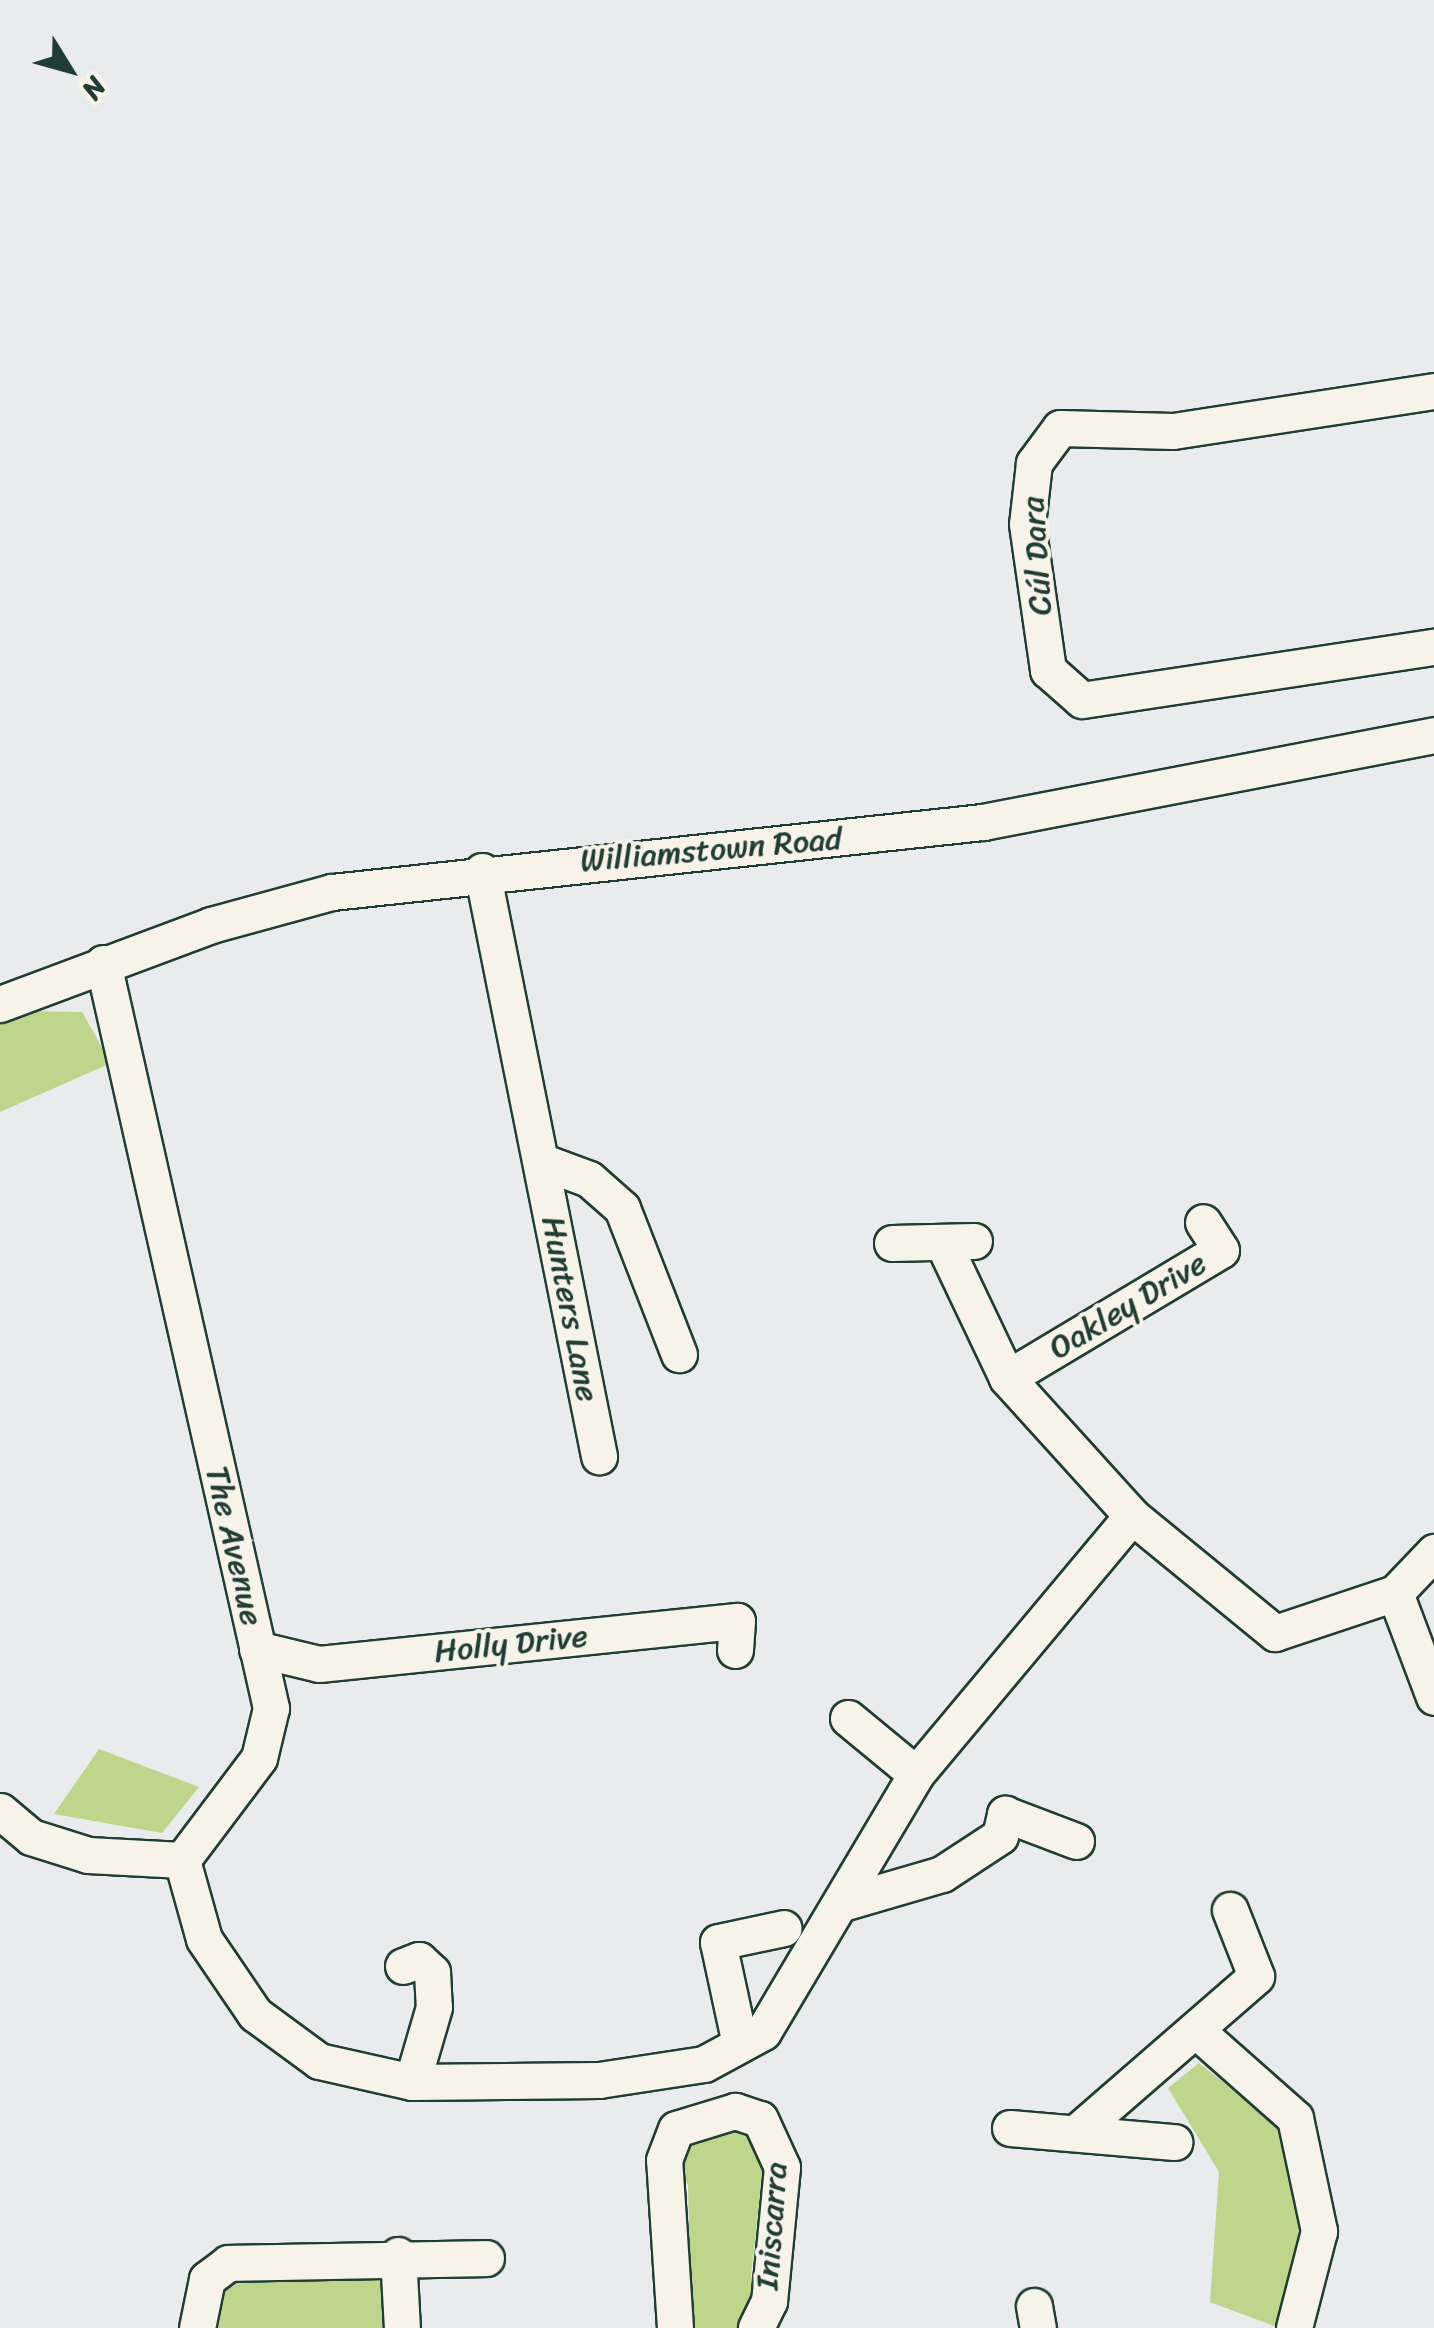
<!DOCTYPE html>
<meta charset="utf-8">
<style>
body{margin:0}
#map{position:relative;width:1434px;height:2328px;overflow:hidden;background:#eaebec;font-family:Sriracha,sans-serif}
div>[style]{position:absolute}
.green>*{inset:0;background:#bdd68c}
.roads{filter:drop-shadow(2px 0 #1f3d34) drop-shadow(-2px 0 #1f3d34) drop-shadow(0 2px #1f3d34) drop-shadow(0 -2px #1f3d34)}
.minor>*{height:35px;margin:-17.5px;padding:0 17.5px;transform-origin:17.5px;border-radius:17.5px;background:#f7f3e8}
span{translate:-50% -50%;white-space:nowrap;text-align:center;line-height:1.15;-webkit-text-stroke:8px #f7f3e8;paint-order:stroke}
.street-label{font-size:32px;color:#1f3d34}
.north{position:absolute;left:20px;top:20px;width:100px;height:100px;-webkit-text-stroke:8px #f7f3e8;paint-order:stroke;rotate:127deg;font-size:28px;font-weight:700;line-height:40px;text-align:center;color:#1f3d34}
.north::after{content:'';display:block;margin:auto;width:35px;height:45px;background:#1f3d34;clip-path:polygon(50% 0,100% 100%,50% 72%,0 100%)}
</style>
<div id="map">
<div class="green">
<i style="clip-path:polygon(28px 1011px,82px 1012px,111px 1063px,0 1112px,0 1022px)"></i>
<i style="clip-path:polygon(99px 1749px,199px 1787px,162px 1833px,54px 1814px)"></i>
<i style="clip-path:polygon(1199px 2063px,1281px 2128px,1300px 2226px,1277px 2327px,1210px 2302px,1219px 2172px,1168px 2088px)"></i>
<i style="clip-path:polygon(710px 2122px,758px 2133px,771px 2174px,761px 2185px,751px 2276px,757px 2288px,739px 2328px,691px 2328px,681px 2280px,690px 2268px,688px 2185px,679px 2173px,689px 2137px)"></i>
<i style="clip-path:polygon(369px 2267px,385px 2279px,387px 2328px,212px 2328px,220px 2288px,241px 2272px)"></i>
</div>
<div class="roads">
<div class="minor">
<i style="left:1434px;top:391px;width:264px;rotate:171.3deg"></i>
<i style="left:1173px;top:431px;width:113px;rotate:-178.5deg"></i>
<i style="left:1060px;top:428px;width:44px;rotate:126.6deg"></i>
<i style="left:1034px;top:463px;width:61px;rotate:96.5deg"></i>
<i style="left:1027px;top:524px;width:148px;rotate:81.8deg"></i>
<i style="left:1048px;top:670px;width:45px;rotate:41.4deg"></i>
<i style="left:1082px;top:700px;width:356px;rotate:-8.6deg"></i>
<i style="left:482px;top:871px;width:597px;rotate:78.69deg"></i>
<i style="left:103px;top:963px;width:764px;rotate:77.29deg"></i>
<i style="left:271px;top:1708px;width:51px;rotate:103.5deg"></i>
<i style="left:259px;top:1758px;width:128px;rotate:127deg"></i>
<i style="left:182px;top:1860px;width:82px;rotate:74.4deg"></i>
<i style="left:204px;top:1939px;width:91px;rotate:55.8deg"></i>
<i style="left:255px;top:2014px;width:79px;rotate:36.3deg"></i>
<i style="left:319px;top:2061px;width:95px;rotate:12.7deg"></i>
<i style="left:412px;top:2082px;width:187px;rotate:-0.6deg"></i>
<i style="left:599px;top:2080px;width:106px;rotate:-8.7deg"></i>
<i style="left:704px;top:2064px;width:67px;rotate:-28.5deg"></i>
<i style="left:763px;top:2032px;width:300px;rotate:-59.3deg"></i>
<i style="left:916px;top:1774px;width:336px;rotate:-50.1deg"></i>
<i style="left:0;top:1004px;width:225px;rotate:-20.5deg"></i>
<i style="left:211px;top:925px;width:125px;rotate:-15.3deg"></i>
<i style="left:332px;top:892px;width:655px;rotate:-6.14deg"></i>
<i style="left:983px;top:822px;width:459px;rotate:-10.9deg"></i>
<i style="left:543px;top:1162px;width:49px;rotate:20.3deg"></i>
<i style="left:589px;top:1179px;width:44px;rotate:41.3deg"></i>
<i style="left:622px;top:1208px;width:157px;rotate:68.7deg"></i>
<i style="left:892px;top:1243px;width:82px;rotate:-1.4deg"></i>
<i style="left:943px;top:1243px;width:149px;rotate:64.6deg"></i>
<i style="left:1007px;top:1378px;width:186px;rotate:47.8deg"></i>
<i style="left:1132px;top:1516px;width:185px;rotate:39.3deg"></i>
<i style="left:1275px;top:1633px;width:126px;rotate:-18.4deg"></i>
<i style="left:1395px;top:1593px;width:57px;rotate:-46.4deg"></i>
<i style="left:1007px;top:1378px;width:249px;rotate:-30.9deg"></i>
<i style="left:1221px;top:1250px;width:33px;rotate:-123deg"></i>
<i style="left:1395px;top:1593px;width:111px;rotate:69.4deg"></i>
<i style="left:257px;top:1649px;width:64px;rotate:13.6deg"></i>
<i style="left:319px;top:1664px;width:420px;rotate:-5.9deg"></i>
<i style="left:737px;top:1621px;width:29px;rotate:94deg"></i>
<i style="left:848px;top:1718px;width:88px;rotate:39.5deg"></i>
<i style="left:0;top:1811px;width:40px;rotate:40deg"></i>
<i style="left:31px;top:1837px;width:60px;rotate:17.5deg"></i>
<i style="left:88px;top:1855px;width:94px;rotate:3deg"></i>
<i style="left:846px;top:1902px;width:100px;rotate:-16.3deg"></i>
<i style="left:942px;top:1874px;width:69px;rotate:-33.2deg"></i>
<i style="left:1000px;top:1836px;width:23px;rotate:-77deg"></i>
<i style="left:1005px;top:1814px;width:76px;rotate:20.8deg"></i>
<i style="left:403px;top:1966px;width:17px;rotate:-21deg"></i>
<i style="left:419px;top:1960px;width:18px;rotate:43deg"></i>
<i style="left:432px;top:1972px;width:35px;rotate:87deg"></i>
<i style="left:434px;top:2007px;width:78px;rotate:106.3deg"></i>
<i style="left:1199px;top:2033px;width:128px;rotate:41.5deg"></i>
<i style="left:1295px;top:2118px;width:116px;rotate:78deg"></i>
<i style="left:1319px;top:2231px;width:100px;rotate:104.5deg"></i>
<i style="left:740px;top:2044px;width:104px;rotate:-102.2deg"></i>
<i style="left:718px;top:1942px;width:67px;rotate:-12deg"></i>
<i style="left:1010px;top:2128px;width:165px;rotate:4.9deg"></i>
<i style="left:1078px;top:2131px;width:236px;rotate:-41deg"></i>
<i style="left:1256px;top:1976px;width:71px;rotate:-111.5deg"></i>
<i style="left:398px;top:2255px;width:73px;rotate:86.9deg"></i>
<i style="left:1034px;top:2306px;width:22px;rotate:80deg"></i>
<i style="left:197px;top:2328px;width:50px;rotate:-78.5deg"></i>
<i style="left:207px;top:2279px;width:26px;rotate:-37deg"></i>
<i style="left:228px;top:2263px;width:258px;rotate:-1.1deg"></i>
<i style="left:675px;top:2328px;width:168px;rotate:-93.7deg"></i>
<i style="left:664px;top:2160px;width:33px;rotate:-69deg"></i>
<i style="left:676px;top:2129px;width:62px;rotate:-17deg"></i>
<i style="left:735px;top:2111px;width:26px;rotate:18deg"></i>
<i style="left:760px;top:2119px;width:53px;rotate:65.4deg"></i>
<i style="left:782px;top:2167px;width:135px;rotate:95.5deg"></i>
<i style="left:769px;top:2301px;width:30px;rotate:116deg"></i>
</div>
</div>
<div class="street-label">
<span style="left:1037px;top:556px;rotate:-94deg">Cúl Dara</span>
<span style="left:711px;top:850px;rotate:-5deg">Williamstown Road</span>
<span style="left:1128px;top:1306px;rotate:-31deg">Oakley Drive</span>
<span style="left:570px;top:1309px;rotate:79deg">Hunters Lane</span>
<span style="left:234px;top:1546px;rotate:77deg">The Avenue</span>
<span style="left:511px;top:1644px;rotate:-6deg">Holly Drive</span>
<span style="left:772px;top:2226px;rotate:-86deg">Iniscarra</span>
</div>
<div class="north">N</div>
</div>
